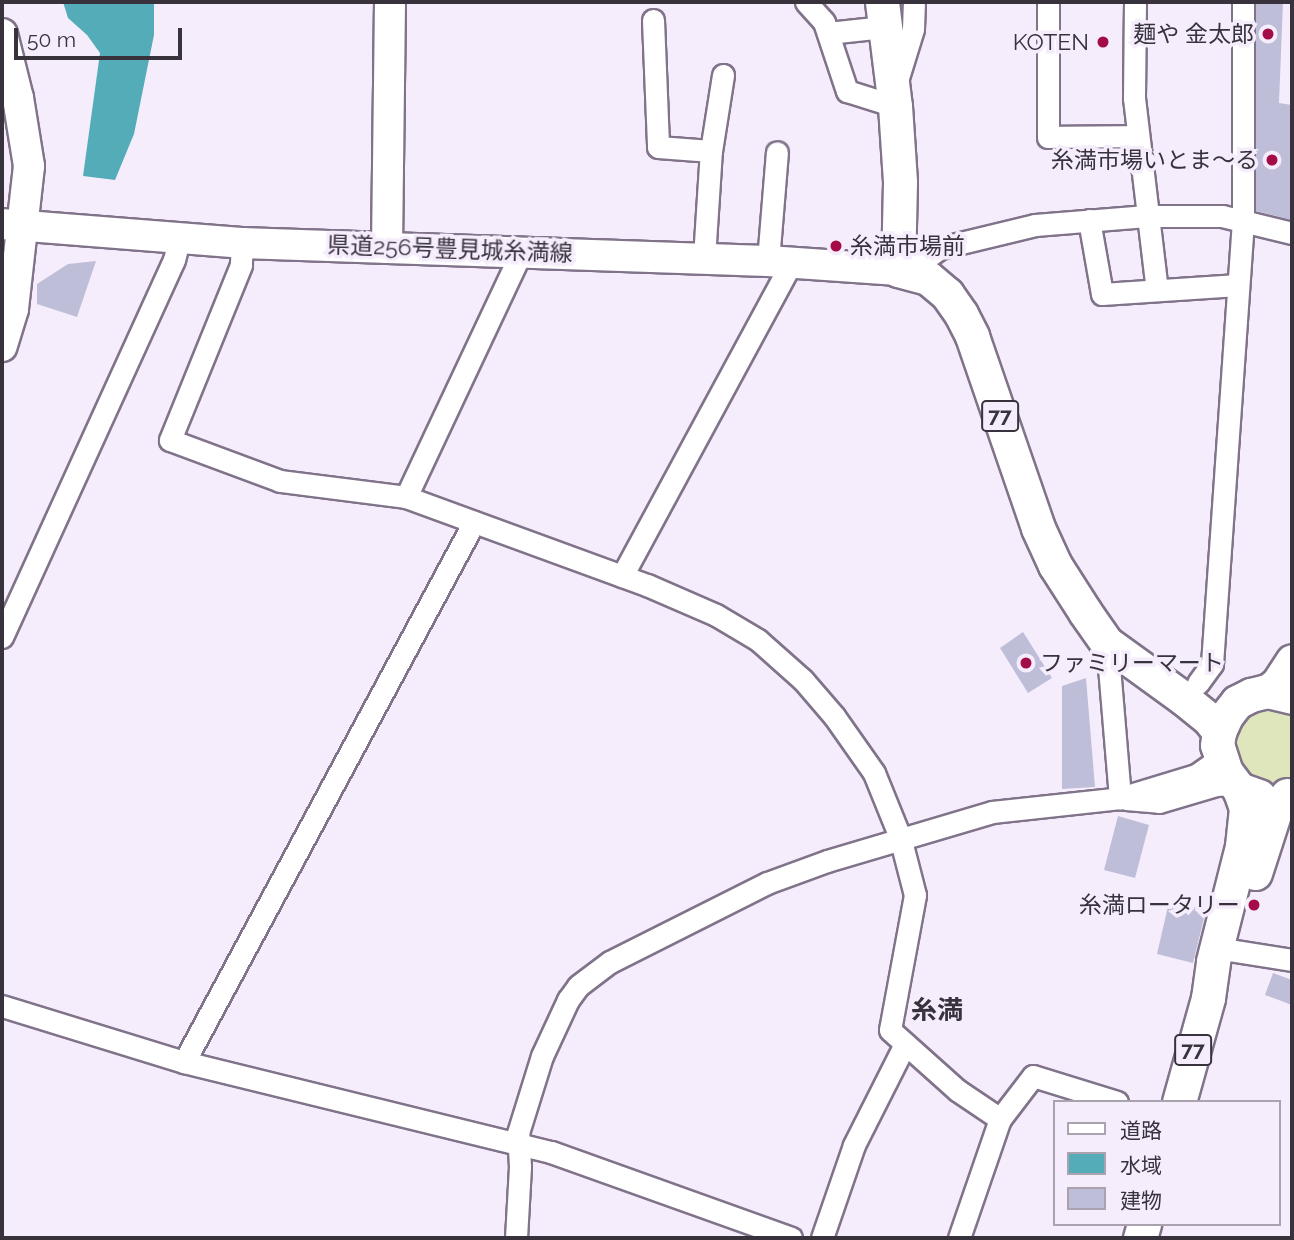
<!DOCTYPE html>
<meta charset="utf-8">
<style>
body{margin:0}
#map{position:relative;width:1294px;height:1240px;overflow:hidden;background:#f6edfc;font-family:Raleway,"Noto Sans JP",sans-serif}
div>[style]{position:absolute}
.green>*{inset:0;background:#dfe6bb}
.water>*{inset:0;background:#55acb9}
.building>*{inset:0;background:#bfbed9}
.roads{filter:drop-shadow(2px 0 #80738a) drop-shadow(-2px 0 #80738a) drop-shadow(0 2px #80738a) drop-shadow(0 -2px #80738a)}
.street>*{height:21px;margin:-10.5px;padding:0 10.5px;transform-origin:10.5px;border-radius:10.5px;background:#fff}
.secondary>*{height:30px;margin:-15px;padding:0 15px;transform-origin:15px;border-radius:15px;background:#fff}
.primary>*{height:33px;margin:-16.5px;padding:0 16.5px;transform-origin:16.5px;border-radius:16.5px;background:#fff}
.dots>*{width:19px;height:19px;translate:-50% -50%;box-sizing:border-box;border:4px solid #f6edfc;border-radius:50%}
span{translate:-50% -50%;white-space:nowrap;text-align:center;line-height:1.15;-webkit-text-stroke:7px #f6edfc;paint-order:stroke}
.shield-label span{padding:2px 5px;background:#f6edfc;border:2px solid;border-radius:5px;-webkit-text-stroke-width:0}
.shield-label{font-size:21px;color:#38323c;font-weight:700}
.poi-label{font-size:23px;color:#38323c}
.right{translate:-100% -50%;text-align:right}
.left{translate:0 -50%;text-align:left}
.street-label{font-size:23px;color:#38323c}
.quarter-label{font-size:26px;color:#38323c;font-weight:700}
.frame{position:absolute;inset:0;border:4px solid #38323c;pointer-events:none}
.legend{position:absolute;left:1053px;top:1100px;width:228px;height:126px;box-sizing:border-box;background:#f6edfc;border:2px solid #aaa2af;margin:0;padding:9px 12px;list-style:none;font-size:21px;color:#38323c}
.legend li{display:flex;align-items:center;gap:14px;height:35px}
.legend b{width:35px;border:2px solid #aaa2af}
.scale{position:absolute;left:14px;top:28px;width:168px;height:32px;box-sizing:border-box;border:4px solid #38323c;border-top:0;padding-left:9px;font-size:21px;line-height:24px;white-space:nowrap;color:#38323c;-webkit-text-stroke:5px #f6edfc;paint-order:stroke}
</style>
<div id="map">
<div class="green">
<i style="clip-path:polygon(1292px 707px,1292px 782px,1278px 788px,1263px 788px,1238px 773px,1229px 731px,1246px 708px)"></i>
</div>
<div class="water">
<i style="clip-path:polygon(63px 2px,154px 2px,154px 35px,134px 134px,115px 180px,83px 176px,100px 53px,87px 35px,68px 18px)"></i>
</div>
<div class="building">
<i style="clip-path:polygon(1256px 2px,1283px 2px,1279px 103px,1292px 105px,1292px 220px,1256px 211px)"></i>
<i style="clip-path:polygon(96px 261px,77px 317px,37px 304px,37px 284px,68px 264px)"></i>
<i style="clip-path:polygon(1023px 632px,1052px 678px,1028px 693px,1000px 648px)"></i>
<i style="clip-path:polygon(1086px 678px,1095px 787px,1062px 789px,1062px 686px)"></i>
<i style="clip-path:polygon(1118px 816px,1149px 825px,1135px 878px,1104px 870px)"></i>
<i style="clip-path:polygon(1169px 902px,1206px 910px,1193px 963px,1157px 954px)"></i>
<i style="clip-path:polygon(1273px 973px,1292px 980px,1292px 1005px,1265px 995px)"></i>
</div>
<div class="roads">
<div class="street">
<i style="left:806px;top:2px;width:27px;rotate:48deg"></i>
<i style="left:824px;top:22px;width:73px;rotate:71.6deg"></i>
<i style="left:847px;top:91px;width:50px;rotate:17.4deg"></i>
<i style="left:1048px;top:2px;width:135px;rotate:90deg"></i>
<i style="left:1048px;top:137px;width:90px;rotate:-0.6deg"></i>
<i style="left:1135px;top:2px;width:96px;rotate:90.6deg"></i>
<i style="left:1134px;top:98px;width:193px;rotate:83.2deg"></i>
<i style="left:653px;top:20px;width:127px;rotate:87.7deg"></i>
<i style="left:658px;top:147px;width:53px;rotate:4.3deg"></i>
<i style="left:828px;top:33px;width:56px;rotate:-6.1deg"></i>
<i style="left:897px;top:81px;width:54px;rotate:-72.9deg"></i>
<i style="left:913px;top:29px;width:27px;rotate:-88deg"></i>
<i style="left:1089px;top:220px;width:75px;rotate:80deg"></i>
<i style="left:1102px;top:294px;width:136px;rotate:-3.8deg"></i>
<i style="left:242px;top:243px;width:22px;rotate:93deg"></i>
<i style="left:241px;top:265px;width:189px;rotate:112.1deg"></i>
<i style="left:170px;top:440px;width:117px;rotate:20.4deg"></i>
<i style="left:280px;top:481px;width:127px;rotate:7.2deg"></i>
<i style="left:406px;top:497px;width:257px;rotate:20.1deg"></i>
<i style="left:647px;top:585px;width:75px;rotate:23.5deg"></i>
<i style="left:716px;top:615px;width:49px;rotate:30.8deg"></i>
<i style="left:758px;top:640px;width:60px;rotate:41.6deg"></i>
<i style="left:803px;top:680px;width:48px;rotate:49.3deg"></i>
<i style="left:834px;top:716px;width:70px;rotate:54.9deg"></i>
<i style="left:874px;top:773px;width:69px;rotate:67.9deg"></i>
<i style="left:900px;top:837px;width:60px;rotate:75.5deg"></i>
<i style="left:915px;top:895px;width:137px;rotate:100.5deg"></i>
<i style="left:890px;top:1030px;width:90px;rotate:41.8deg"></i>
<i style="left:957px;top:1090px;width:52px;rotate:34deg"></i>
<i style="left:1000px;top:1119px;width:54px;rotate:-52.5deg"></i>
<i style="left:1033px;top:1076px;width:88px;rotate:17.2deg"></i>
<i style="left:704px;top:258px;width:107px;rotate:-86.3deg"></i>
<i style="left:711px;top:151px;width:77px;rotate:-81deg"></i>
<i style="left:768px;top:261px;width:109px;rotate:-85.3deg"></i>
<i style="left:907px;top:272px;width:41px;rotate:-36deg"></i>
<i style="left:940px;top:248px;width:98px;rotate:-13.6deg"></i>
<i style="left:1035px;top:225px;width:112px;rotate:-4.6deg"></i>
<i style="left:1147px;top:216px;width:75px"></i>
<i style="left:1222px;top:216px;width:72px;rotate:13.7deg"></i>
<i style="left:406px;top:497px;width:272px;rotate:-64.8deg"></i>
<i style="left:622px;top:576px;width:357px;rotate:-61.6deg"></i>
<i style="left:2px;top:637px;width:414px;rotate:-65.5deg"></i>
<i style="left:174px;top:260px;width:21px;rotate:-76deg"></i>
<i style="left:1107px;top:643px;width:156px;rotate:85.2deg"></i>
<i style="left:1198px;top:683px;width:24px;rotate:-54deg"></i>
<i style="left:1212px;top:664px;width:444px;rotate:-86deg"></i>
<i style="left:1243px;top:221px;width:219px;rotate:-90deg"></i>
<i style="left:1126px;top:799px;width:33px;rotate:5deg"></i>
<i style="left:1159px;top:802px;width:59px;rotate:-16.6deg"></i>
<i style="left:1216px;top:785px;width:19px;rotate:-3deg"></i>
<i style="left:1229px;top:950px;width:64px;rotate:9deg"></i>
<i style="left:2px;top:1006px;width:190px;rotate:17.1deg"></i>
<i style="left:184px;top:1062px;width:378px;rotate:13.8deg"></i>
<i style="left:551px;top:1152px;width:255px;rotate:19.7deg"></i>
<i style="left:184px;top:1062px;width:613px;rotate:-61.76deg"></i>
<i style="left:516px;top:1238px;width:71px;rotate:-86.8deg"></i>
<i style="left:520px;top:1167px;width:34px;rotate:-93deg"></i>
<i style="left:518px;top:1133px;width:81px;rotate:-72.7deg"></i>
<i style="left:542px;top:1056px;width:62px;rotate:-65.1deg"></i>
<i style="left:568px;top:1000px;width:17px;rotate:-54deg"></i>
<i style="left:578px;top:986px;width:40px;rotate:-37deg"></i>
<i style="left:610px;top:962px;width:176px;rotate:-26.7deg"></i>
<i style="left:767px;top:883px;width:64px;rotate:-20.1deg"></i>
<i style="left:827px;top:861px;width:172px;rotate:-16.5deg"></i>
<i style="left:992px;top:812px;width:129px;rotate:-6.2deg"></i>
<i style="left:1120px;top:798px;width:79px;rotate:-16.8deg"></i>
<i style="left:1196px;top:775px;width:29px;rotate:-35deg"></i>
<i style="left:822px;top:1238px;width:98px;rotate:-71deg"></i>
<i style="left:854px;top:1145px;width:113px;rotate:-63.2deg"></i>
<i style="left:959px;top:1238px;width:126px;rotate:-71deg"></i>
</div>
<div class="secondary">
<i style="left:2px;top:34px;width:66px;rotate:76deg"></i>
<i style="left:18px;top:98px;width:69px;rotate:80.8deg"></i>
<i style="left:29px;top:166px;width:144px;rotate:96.4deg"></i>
<i style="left:13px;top:309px;width:39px;rotate:107deg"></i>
<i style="left:2px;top:224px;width:241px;rotate:4.5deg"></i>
<i style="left:242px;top:243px;width:526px;rotate:1.96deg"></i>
<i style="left:768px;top:261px;width:130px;rotate:4deg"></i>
<i style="left:387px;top:248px;width:246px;rotate:-89.3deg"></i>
<i style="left:1267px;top:691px;width:13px;rotate:-39deg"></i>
<i style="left:1277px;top:683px;width:27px;rotate:-57deg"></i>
</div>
<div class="primary">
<i style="left:882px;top:2px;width:105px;rotate:82.9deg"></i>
<i style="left:895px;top:106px;width:76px;rotate:86.2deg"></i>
<i style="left:900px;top:182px;width:88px;rotate:91.3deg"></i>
<i style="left:898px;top:270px;width:31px;rotate:15deg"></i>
<i style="left:928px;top:278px;width:25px;rotate:40deg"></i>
<i style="left:947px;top:294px;width:24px;rotate:55deg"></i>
<i style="left:961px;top:314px;width:25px;rotate:63deg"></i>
<i style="left:972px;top:336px;width:203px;rotate:71deg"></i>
<i style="left:1038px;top:528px;width:41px;rotate:65.3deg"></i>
<i style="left:1055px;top:565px;width:56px;rotate:57.4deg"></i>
<i style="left:1085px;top:612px;width:38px;rotate:55deg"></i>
<i style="left:1107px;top:643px;width:94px;rotate:35.9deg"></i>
<i style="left:1183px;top:698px;width:33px;rotate:39deg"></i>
<i style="left:1209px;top:719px;width:16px;rotate:52deg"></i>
<i style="left:1259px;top:796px;width:21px;rotate:-161deg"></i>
<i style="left:1239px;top:789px;width:21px;rotate:-127deg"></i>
<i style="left:1226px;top:772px;width:28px;rotate:-108deg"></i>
<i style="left:1217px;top:745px;width:13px;rotate:-81deg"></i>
<i style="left:1219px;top:732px;width:17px;rotate:-66deg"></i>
<i style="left:1226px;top:716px;width:18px;rotate:-52deg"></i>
<i style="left:1237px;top:702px;width:16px;rotate:-27deg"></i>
<i style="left:1251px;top:695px;width:16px;rotate:-14deg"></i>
<i style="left:1267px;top:691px;width:26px;rotate:13deg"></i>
<i style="left:1255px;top:873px;width:65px;rotate:-72.1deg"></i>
<i style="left:1275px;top:811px;width:20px;rotate:-53deg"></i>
<i style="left:1179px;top:1102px;width:108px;rotate:-74.4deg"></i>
<i style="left:1208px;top:998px;width:37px;rotate:-82deg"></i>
<i style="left:1213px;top:961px;width:119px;rotate:-75.8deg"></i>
<i style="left:1242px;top:846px;width:38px;rotate:-84deg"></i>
<i style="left:1246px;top:808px;width:20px;rotate:-110deg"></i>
<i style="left:1140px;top:1238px;width:15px;rotate:-74deg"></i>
</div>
</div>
<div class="dots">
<i style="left:1268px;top:34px;background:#a40c48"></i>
<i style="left:1103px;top:42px;background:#a40c48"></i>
<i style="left:1272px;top:160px;background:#a40c48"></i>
<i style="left:836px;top:246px;background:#a40c48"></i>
<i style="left:1026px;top:663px;background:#a40c48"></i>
<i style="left:1254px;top:905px;background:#a40c48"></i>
</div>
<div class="shield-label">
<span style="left:1000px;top:416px">77</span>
<span style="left:1193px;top:1050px">77</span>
</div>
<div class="poi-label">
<span class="right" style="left:1254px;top:34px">麺や 金太郎</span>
<span class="right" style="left:1089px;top:42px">KOTEN</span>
<span class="right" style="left:1258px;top:160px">糸満市場いとま～る</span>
<span class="left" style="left:850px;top:246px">糸満市場前</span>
<span class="left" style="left:1040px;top:663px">ファミリーマート</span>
<span class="right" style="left:1240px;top:905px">糸満ロータリー</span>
</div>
<div class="street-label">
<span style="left:450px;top:249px;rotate:2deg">県道256号豊見城糸満線</span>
</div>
<div class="quarter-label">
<span style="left:937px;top:1011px">糸満</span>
</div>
<div class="frame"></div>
<ul class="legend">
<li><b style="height:9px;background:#fff"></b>道路</li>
<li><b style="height:19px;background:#55acb9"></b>水域</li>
<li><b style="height:19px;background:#bfbed9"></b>建物</li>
</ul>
<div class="scale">50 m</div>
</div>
